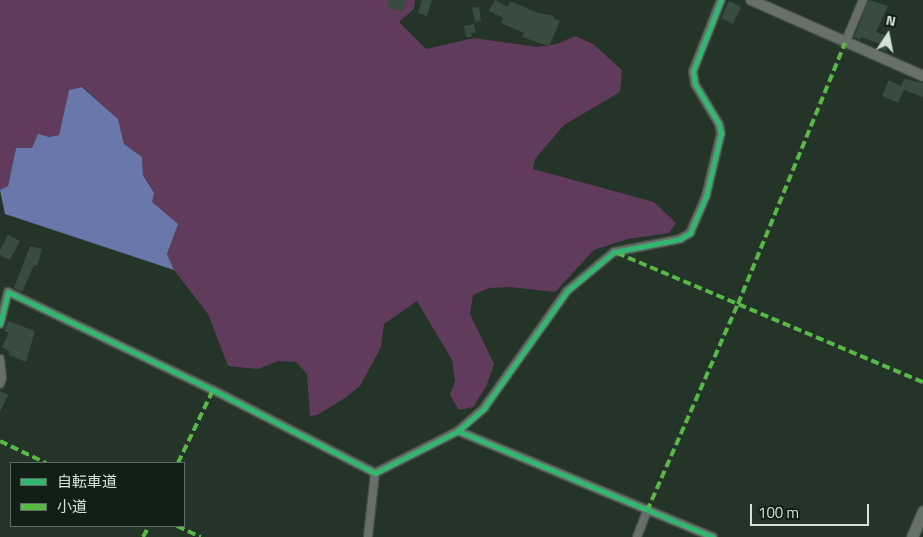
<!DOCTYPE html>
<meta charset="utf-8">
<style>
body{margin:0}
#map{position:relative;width:923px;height:537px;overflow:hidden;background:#243429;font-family:"Titillium Web","Noto Sans JP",sans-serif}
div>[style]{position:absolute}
.green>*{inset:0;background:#613b5b}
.water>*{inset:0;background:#6977ab}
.building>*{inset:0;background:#384c3f}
.roads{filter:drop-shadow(1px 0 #424e46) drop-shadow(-1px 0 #424e46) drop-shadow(0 1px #424e46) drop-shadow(0 -1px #424e46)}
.minor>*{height:8px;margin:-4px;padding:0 4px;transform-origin:4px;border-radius:4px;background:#686f6a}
.secondary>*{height:10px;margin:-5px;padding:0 5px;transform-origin:5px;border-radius:5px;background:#68706a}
.primary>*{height:11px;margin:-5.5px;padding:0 5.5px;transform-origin:5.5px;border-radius:5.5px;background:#657068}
.quiet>*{height:4px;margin-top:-2px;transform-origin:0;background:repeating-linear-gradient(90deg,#58b947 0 8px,transparent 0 12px)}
.cycleway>*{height:5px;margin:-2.5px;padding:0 2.5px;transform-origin:2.5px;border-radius:2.5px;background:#33b770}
span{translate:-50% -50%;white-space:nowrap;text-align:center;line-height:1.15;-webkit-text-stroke:4px #121f16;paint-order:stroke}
.legend{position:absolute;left:10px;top:462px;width:175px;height:65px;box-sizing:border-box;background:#121f16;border:1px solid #5f6e63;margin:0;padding:6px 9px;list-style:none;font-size:15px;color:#d3e4d7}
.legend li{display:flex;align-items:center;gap:10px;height:25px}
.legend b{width:25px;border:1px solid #5f6e63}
.north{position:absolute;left:863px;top:10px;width:50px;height:50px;-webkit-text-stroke:4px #121f16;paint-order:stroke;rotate:11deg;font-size:14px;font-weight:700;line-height:20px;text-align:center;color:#d3e4d7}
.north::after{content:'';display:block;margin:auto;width:18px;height:22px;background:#d3e4d7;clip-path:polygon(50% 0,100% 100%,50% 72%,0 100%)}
.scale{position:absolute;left:750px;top:504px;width:119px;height:22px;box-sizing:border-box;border:2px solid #d3e4d7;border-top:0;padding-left:6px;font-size:15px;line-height:18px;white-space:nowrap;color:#d3e4d7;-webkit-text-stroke:4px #121f16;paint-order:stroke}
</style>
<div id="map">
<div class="green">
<i style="clip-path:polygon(0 0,415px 0,414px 9px,399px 22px,426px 49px,474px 38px,537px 47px,557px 44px,575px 36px,593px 44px,622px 70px,620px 92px,564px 125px,535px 159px,533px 169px,654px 202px,676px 223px,669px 233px,628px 239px,594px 250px,555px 292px,510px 287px,489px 288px,473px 295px,470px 314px,494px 364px,486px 387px,473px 407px,459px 410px,450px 395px,455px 381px,452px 360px,417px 301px,384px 324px,381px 347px,360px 386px,345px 398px,317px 415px,310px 416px,307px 374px,296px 362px,278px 361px,258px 369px,228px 366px,208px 314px,174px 270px,167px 254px,177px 224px,152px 202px,149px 183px,143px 175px,142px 157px,124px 144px,118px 119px,83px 87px,69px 90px,59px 135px,49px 137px,32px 148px,16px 148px,8px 186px,0 190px)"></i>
</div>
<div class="water">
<i style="clip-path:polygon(82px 87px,118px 119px,124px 144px,142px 157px,143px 175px,154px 193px,152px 202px,178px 224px,167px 254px,174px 270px,5px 214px,0 190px,8px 186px,16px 148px,32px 148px,38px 134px,49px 137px,59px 135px,69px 90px)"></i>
</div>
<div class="building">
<i style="clip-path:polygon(389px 0,406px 0,402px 12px,387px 7px)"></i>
<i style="clip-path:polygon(422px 0,432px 0,427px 16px,418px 13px)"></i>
<i style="clip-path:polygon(495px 0,508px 7px,510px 1px,538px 13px,554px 16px,553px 18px,560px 21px,549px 46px,522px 37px,524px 33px,501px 23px,503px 18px,489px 11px)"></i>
<i style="clip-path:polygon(869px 0,888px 6px,876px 32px,891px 38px,886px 51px,880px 49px,882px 45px,861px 37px,860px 40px,854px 37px)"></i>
<i style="clip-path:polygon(729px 1px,741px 7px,733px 24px,721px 18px)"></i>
<i style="clip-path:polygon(479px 7px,481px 21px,475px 22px,472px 8px)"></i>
<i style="clip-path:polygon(474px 24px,476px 33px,471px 33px,472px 37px,466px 37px,464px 26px)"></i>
<i style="clip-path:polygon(904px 79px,923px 83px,923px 97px,904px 90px,898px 103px,882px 96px,889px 80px,901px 86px)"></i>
<i style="clip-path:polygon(8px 235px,20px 241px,10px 260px,0 255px,0 250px)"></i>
<i style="clip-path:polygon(30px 246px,42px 249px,37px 266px,34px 265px,22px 292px,14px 288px)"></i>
<i style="clip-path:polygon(8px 321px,35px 331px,26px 362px,9px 355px,10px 352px,2px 347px,9px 333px,4px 331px)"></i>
<i style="clip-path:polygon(0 391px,8px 395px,0 412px)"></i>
</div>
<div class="roads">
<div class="minor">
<i style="left:845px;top:43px;width:47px;rotate:-67.3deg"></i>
<i style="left:0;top:324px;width:33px;rotate:-76deg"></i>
<i style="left:8px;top:292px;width:227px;rotate:25.6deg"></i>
<i style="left:213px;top:390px;width:182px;rotate:27.1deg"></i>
<i style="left:0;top:359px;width:19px;rotate:84deg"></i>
<i style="left:2px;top:378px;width:6px;rotate:108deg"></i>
<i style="left:458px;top:431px;width:276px;rotate:22.6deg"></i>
<i style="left:375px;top:473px;width:93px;rotate:-26.8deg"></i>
<i style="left:458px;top:431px;width:35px;rotate:-41deg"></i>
<i style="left:484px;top:408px;width:143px;rotate:-54.6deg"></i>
<i style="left:567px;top:291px;width:61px;rotate:-39.7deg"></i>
<i style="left:614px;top:252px;width:67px;rotate:-11.1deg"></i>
<i style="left:680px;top:239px;width:12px;rotate:-31deg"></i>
<i style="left:690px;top:233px;width:40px;rotate:-66.6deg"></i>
<i style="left:706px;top:196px;width:65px;rotate:-76.6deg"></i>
<i style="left:721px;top:133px;width:9px;rotate:-103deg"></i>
<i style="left:719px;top:124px;width:47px;rotate:-121deg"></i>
<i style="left:695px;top:84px;width:13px;rotate:-99deg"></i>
<i style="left:693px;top:71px;width:76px;rotate:-68.5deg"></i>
<i style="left:368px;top:537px;width:64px;rotate:-83.8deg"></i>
<i style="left:637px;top:537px;width:28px;rotate:-69deg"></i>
</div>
<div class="secondary">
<i style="left:751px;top:0;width:188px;rotate:23.8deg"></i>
</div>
<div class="primary">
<i style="left:912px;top:537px;width:28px;rotate:-67deg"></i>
</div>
</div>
<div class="quiet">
<i style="left:617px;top:253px;width:332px;rotate:22.9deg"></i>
<i style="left:0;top:441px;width:51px;rotate:25.6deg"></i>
<i style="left:178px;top:463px;width:81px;rotate:-64.4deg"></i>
<i style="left:647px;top:511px;width:226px;rotate:-66.3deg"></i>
<i style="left:738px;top:304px;width:282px;rotate:-67.7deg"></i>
<i style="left:177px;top:526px;width:26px;rotate:25deg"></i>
<i style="left:143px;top:537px;width:13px;rotate:-61deg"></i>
</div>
<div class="cycleway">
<i style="left:0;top:324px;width:33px;rotate:-76deg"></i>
<i style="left:8px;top:292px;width:227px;rotate:25.6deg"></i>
<i style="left:213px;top:390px;width:182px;rotate:27.1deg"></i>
<i style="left:375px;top:473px;width:93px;rotate:-26.8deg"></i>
<i style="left:458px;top:431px;width:35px;rotate:-41deg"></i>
<i style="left:484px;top:408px;width:143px;rotate:-54.6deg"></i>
<i style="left:567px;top:291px;width:61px;rotate:-39.7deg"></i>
<i style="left:614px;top:252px;width:67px;rotate:-11.1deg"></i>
<i style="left:680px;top:239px;width:12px;rotate:-31deg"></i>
<i style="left:690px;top:233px;width:40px;rotate:-66.6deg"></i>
<i style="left:706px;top:196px;width:65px;rotate:-76.6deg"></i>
<i style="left:721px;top:133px;width:9px;rotate:-103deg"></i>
<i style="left:719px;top:124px;width:47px;rotate:-121deg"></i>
<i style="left:695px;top:84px;width:13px;rotate:-99deg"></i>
<i style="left:693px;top:71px;width:76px;rotate:-68.5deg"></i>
<i style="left:458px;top:431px;width:276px;rotate:22.6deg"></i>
</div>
<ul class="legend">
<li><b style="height:6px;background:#33b770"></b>自転車道</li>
<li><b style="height:6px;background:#58b947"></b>小道</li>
</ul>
<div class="north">N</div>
<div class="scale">100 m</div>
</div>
